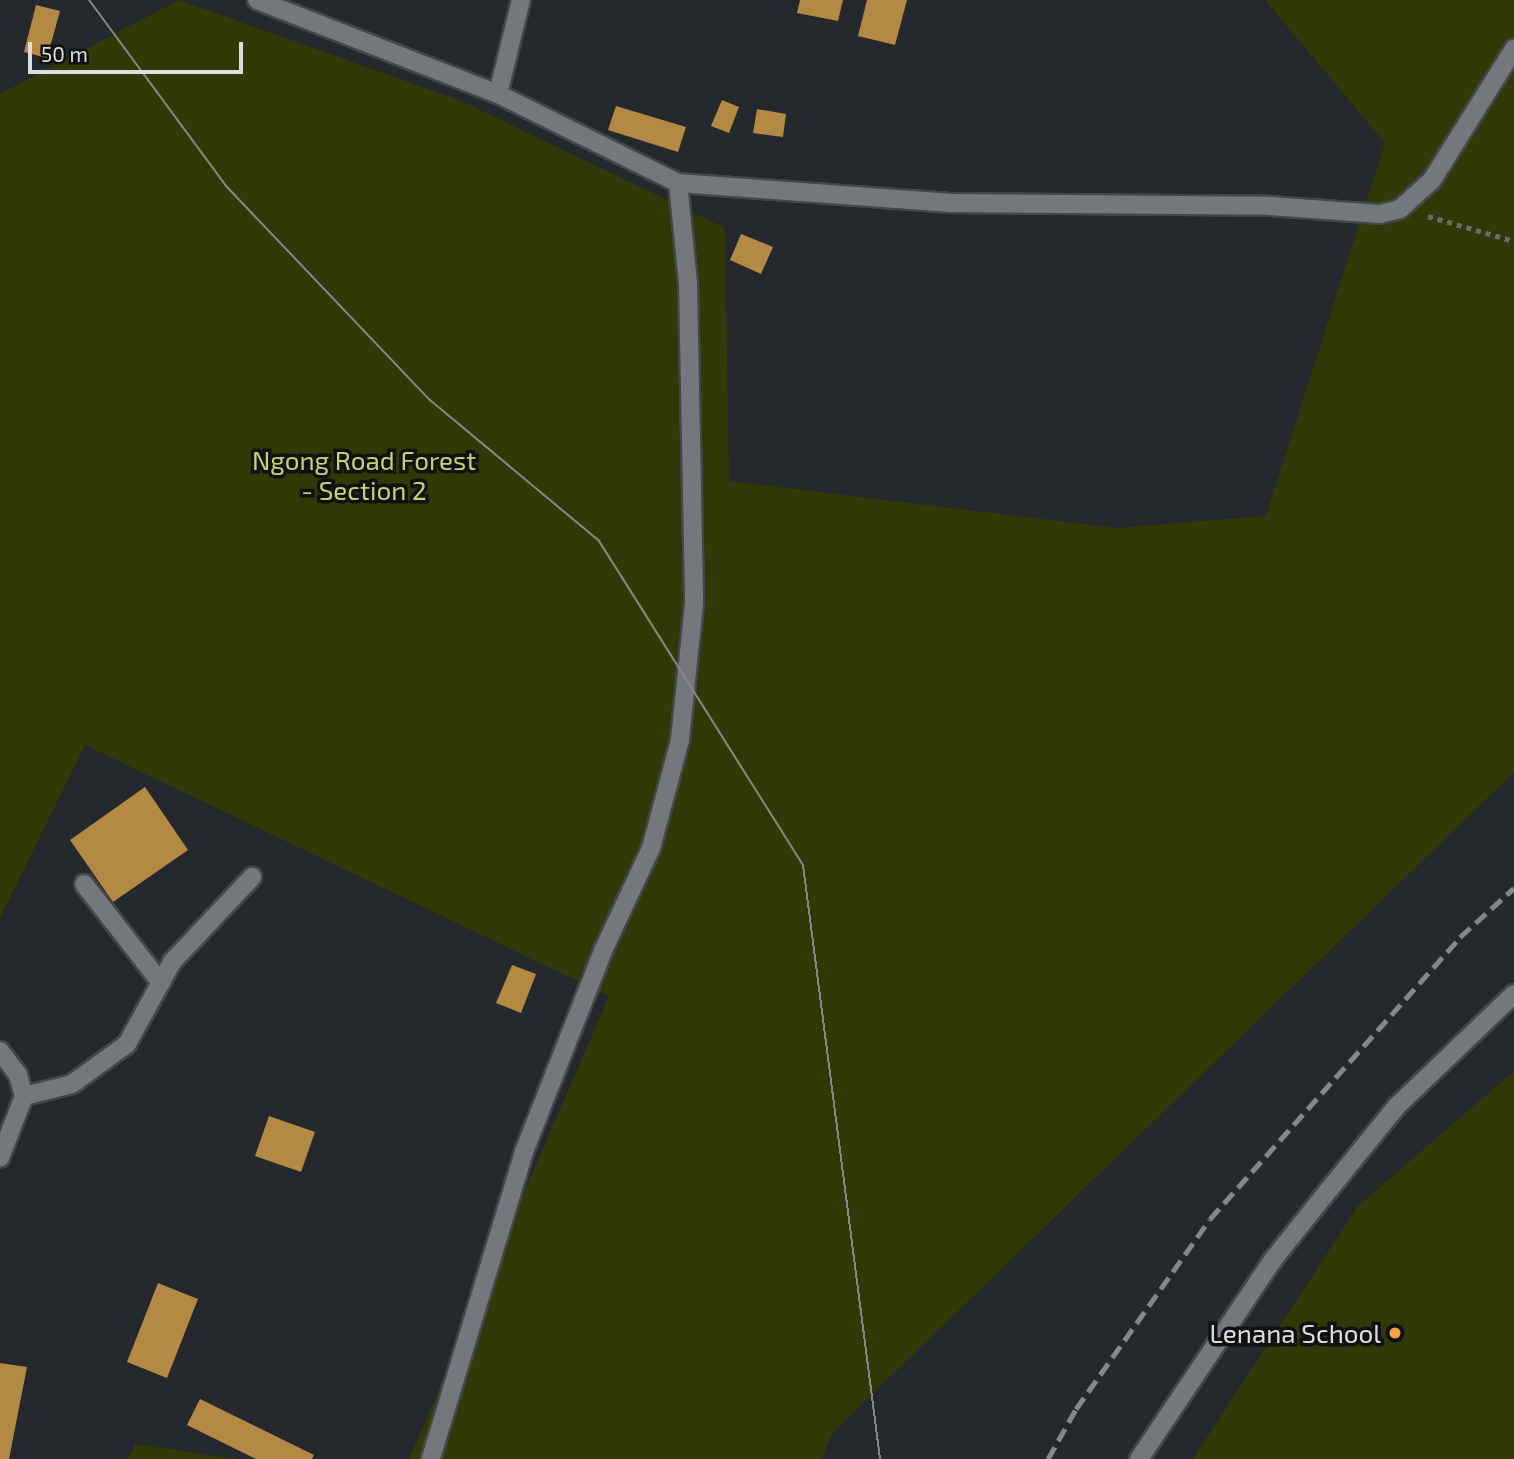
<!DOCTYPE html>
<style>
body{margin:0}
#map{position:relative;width:1514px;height:1459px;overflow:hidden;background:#25282c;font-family:"Exo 2",sans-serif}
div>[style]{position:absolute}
.green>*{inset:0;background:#323907}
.building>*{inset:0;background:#b48944}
.path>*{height:4.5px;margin-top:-2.25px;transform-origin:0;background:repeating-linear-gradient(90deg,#6a6d70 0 5px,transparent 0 10px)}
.roads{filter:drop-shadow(2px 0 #444649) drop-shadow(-2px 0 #444649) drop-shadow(0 2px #444649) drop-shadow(0 -2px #444649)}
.service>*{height:18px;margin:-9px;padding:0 9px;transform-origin:9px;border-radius:9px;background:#74787c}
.minor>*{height:18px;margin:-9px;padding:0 9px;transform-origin:9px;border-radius:9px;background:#74787c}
.tram>*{height:2px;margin:-1px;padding:0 1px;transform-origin:1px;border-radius:1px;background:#85878a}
.rail>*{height:5px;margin-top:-2.5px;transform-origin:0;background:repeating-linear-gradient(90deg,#85878a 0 14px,transparent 0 21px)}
.dots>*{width:19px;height:19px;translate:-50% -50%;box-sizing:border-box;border:4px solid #0f1112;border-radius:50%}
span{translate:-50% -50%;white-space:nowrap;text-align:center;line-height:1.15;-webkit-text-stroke:7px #0f1112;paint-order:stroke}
.park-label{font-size:26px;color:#c2d46b}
.poi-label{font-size:26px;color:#dcdee0}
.right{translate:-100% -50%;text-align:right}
.scale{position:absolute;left:28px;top:42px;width:215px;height:32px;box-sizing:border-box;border:4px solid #dcdee0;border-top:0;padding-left:9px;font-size:21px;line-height:24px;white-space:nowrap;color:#dcdee0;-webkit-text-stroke:5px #0f1112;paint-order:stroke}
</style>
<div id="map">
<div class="green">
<i style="clip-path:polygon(179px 0,464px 102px,725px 228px,729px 481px,1116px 528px,1266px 516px,1385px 143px,1265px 0,1514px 0,1514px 772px,832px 1433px,822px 1459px,409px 1459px,609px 996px,85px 745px,0 918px,0 94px)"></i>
<i style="clip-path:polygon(1514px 1071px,1514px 1459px,1193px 1459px,1358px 1206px)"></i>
<i style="clip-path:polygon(135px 1444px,237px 1459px,128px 1459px)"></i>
</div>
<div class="building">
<i style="clip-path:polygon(800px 0,843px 0,838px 21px,797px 13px)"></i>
<i style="clip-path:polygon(867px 0,907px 0,895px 45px,858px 36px)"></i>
<i style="clip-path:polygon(36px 5px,60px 11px,47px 58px,24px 52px)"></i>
<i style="clip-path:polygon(722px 100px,739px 107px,729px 133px,711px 126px)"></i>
<i style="clip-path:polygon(616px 106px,686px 127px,678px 152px,608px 130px)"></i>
<i style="clip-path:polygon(757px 109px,786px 114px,783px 137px,753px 133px)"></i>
<i style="clip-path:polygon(741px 234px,773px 247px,761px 274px,730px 260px)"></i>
<i style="clip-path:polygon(145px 787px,188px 850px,113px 902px,70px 840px)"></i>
<i style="clip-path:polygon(512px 965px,536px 974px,521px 1013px,496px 1003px)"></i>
<i style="clip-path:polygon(269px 1116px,315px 1132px,301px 1172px,255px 1156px)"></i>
<i style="clip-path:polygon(158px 1283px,198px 1299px,167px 1378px,127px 1362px)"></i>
<i style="clip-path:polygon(0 1363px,27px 1367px,9px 1459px,0 1459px)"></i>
<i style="clip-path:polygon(200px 1399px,314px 1455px,312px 1459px,256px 1459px,187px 1425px)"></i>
</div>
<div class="path">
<i style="left:1428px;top:216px;width:90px;rotate:16.2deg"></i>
</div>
<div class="roads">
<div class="service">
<i style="left:498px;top:94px;width:97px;rotate:-76.3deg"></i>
<i style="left:84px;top:884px;width:125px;rotate:52.1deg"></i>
<i style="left:24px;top:1096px;width:49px;rotate:-14deg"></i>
<i style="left:72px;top:1084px;width:68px;rotate:-36deg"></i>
<i style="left:127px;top:1044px;width:94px;rotate:-61.2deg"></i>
<i style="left:172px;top:962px;width:117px;rotate:-46.7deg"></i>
</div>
<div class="minor">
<i style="left:257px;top:0;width:259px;rotate:21.3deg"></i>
<i style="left:498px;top:94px;width:201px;rotate:26.3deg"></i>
<i style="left:678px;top:183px;width:100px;rotate:84.3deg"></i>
<i style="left:688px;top:283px;width:321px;rotate:88.9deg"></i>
<i style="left:694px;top:604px;width:137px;rotate:95.9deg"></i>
<i style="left:680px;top:740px;width:112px;rotate:105deg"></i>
<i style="left:651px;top:848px;width:114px;rotate:115deg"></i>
<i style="left:603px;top:951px;width:216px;rotate:111.5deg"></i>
<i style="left:524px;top:1152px;width:321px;rotate:106.9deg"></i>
<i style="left:678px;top:183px;width:271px;rotate:4.2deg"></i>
<i style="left:948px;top:203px;width:322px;rotate:0.5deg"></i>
<i style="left:1270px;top:206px;width:110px;rotate:4.2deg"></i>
<i style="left:1380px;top:214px;width:21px;rotate:-14deg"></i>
<i style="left:1400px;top:209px;width:43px;rotate:-42.2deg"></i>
<i style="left:1432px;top:180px;width:155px;rotate:-58deg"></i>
<i style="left:0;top:1051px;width:30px;rotate:53deg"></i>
<i style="left:18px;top:1075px;width:22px;rotate:74deg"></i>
<i style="left:24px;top:1096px;width:66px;rotate:111.2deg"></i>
<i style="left:1139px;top:1459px;width:239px;rotate:-56.1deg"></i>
<i style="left:1272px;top:1261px;width:82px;rotate:-51.4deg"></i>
<i style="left:1323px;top:1197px;width:117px;rotate:-50.9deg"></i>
<i style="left:1397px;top:1106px;width:162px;rotate:-43.7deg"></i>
</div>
</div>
<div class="tram">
<i style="left:89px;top:0;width:231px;rotate:53.6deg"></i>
<i style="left:226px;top:186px;width:296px;rotate:46.4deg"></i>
<i style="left:430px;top:400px;width:220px;rotate:39.8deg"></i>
<i style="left:599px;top:541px;width:383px;rotate:57.8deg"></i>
<i style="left:803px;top:865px;width:599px;rotate:82.61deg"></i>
</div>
<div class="rail">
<i style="left:1048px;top:1459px;width:57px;rotate:-60.8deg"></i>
<i style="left:1076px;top:1409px;width:232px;rotate:-54.8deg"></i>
<i style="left:1210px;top:1219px;width:377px;rotate:-48.4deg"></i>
<i style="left:1460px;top:937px;width:73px;rotate:-42.2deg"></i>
</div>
<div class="dots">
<i style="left:1395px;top:1333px;background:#f6a248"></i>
</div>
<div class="park-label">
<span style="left:364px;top:475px">Ngong Road Forest<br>- Section 2</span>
</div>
<div class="poi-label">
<span class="right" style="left:1381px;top:1333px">Lenana School</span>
</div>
<div class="scale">50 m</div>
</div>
